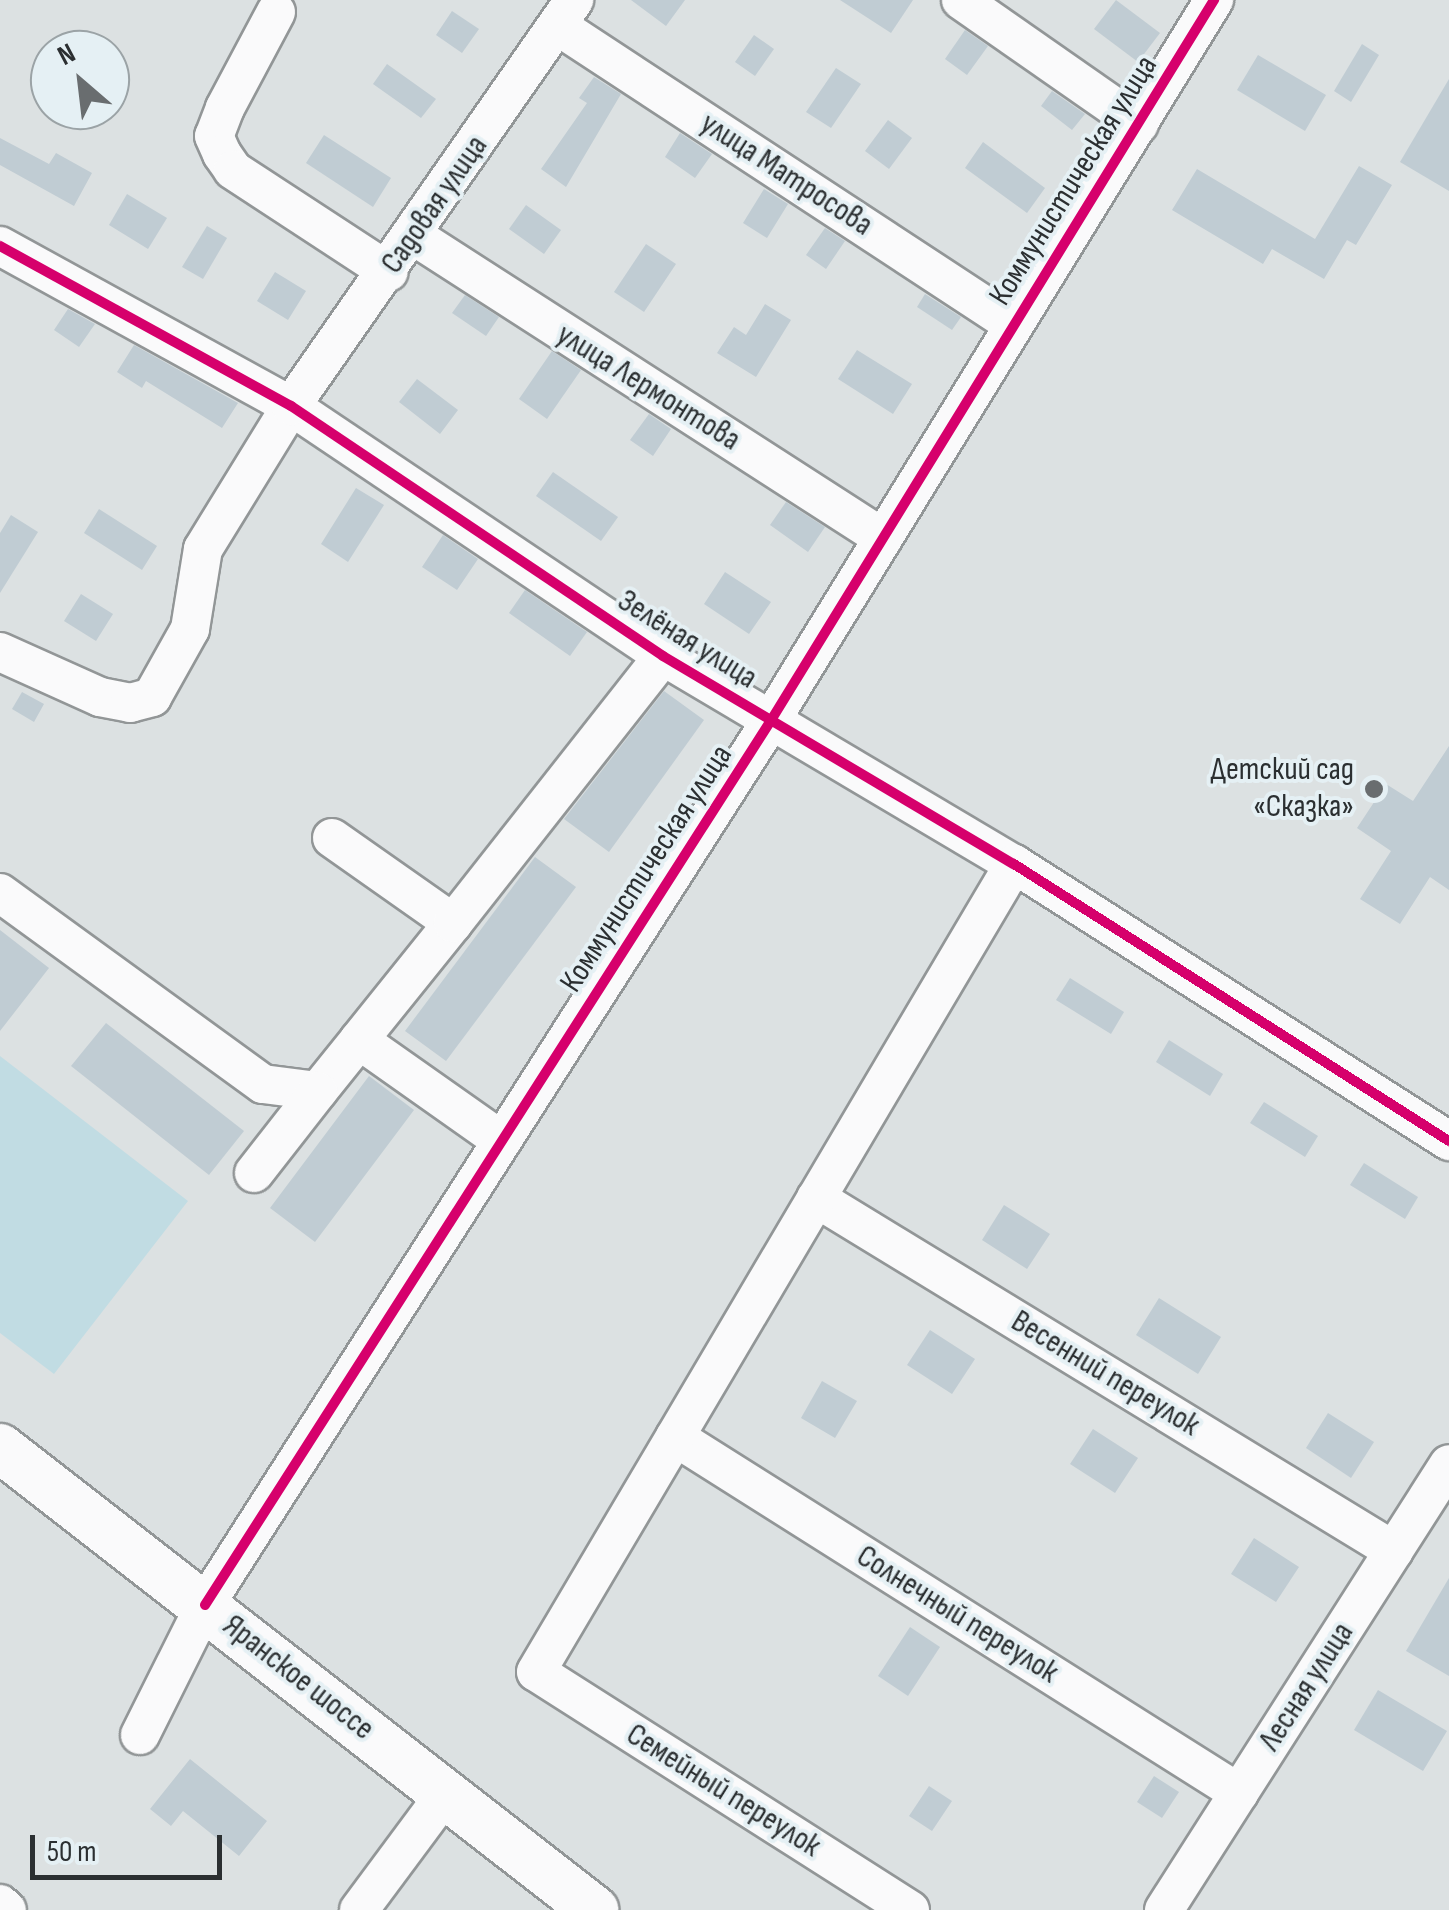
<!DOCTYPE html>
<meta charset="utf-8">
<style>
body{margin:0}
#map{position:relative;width:1449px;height:1910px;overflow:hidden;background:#dce1e2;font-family:"Sofia Sans Condensed",sans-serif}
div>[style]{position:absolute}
.green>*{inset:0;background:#c1dce3}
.building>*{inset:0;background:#c0ccd3}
.roads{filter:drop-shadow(2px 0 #929697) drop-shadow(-2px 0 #929697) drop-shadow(0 2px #929697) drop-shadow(0 -2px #929697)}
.minor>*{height:38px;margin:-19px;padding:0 19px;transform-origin:19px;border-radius:19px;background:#fafafb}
.major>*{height:48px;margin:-24px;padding:0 24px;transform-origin:24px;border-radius:24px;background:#fafafb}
.cycleway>*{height:10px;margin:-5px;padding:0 5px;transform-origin:5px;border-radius:5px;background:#d6006c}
.dots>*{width:28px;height:28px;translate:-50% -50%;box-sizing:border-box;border:5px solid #e5f0f4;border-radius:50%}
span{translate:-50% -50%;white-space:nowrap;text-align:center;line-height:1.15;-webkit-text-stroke:8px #e5f0f4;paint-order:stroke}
.street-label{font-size:32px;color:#2b2f31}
.poi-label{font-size:32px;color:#2b2f31}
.right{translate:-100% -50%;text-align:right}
.north{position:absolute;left:30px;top:30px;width:100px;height:100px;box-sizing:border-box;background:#e5f0f4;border:2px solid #9ba3a6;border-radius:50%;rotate:332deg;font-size:28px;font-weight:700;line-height:40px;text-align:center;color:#2b2f31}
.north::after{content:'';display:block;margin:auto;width:35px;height:45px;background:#696d6f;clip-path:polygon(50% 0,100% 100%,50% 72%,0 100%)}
.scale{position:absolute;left:30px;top:1835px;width:192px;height:45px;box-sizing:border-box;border:5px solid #2b2f31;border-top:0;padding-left:12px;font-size:30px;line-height:35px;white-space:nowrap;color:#2b2f31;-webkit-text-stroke:8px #e5f0f4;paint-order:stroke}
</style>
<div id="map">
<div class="green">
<i style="clip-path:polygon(0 1056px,188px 1201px,54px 1374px,0 1333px)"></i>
</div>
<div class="building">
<i style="clip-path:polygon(631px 0,685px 0,666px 26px)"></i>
<i style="clip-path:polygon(840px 0,913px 0,891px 33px)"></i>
<i style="clip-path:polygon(1116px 0,1160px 33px,1138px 62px,1094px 29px)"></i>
<i style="clip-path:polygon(452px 11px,479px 29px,462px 53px,436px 35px)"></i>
<i style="clip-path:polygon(965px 30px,988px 46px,967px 75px,945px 59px)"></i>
<i style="clip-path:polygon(754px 35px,774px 49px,755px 76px,735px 62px)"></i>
<i style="clip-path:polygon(1362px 44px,1379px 55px,1351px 102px,1334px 91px)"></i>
<i style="clip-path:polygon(1258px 55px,1326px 95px,1305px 131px,1237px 90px)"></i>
<i style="clip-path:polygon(387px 64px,436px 99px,421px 118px,373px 84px)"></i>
<i style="clip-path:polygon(836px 68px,861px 84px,831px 128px,806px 112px)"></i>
<i style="clip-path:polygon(594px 77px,621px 94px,566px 187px,541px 169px,587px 103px,579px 98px)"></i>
<i style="clip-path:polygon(1449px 79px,1449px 191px,1400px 162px)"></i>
<i style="clip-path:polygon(1052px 91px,1085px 114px,1072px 130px,1041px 106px)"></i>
<i style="clip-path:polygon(888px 120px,912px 138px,889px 169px,865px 151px)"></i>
<i style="clip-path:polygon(680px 133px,712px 154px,695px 178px,665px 157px)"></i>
<i style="clip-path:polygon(324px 135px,391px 178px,373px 207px,306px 163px)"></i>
<i style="clip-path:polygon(0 138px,49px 164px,56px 153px,92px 173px,74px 206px,0 165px)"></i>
<i style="clip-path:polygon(983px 142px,1045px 188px,1027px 213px,965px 168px)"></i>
<i style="clip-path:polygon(1359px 166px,1392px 185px,1356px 245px,1347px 240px,1324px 279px,1272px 249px,1263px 264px,1172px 210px,1197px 169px,1315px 239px)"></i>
<i style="clip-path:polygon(764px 189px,788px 204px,767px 238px,743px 223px)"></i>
<i style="clip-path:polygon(127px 194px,167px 218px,148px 249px,109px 225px)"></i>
<i style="clip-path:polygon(526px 205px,561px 230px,544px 254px,509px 229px)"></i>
<i style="clip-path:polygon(207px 226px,227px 238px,203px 279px,182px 267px)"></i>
<i style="clip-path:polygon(825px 228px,845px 241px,826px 269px,806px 255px)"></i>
<i style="clip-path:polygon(646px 244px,676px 264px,644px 312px,614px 292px)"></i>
<i style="clip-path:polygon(275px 272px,306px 291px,288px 320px,257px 301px)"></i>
<i style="clip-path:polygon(925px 294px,961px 317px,952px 330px,917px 307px)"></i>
<i style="clip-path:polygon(465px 295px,499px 317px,486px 336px,452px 313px)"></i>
<i style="clip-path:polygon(765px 304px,791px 320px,756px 377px,717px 353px,734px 327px,746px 335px)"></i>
<i style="clip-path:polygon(68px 309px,95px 324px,79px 347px,54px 330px)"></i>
<i style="clip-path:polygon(134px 345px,238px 403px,222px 428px,146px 381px,142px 388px,117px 372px)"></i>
<i style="clip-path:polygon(857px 350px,912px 384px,893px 414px,838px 379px)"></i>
<i style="clip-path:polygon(552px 351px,581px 370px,547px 419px,519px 399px)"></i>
<i style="clip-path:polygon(417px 379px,458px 410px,440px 434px,399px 402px)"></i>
<i style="clip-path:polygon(649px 414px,671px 429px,653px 456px,630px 440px)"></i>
<i style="clip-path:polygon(553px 472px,618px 517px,601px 541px,536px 496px)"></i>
<i style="clip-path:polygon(356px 488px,384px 505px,348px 562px,321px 544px)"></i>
<i style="clip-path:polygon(786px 502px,825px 527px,808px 552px,770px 525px)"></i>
<i style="clip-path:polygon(99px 509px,157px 546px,142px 570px,84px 533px)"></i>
<i style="clip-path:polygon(11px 515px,38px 532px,0 593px,0 533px)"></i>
<i style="clip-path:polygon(443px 535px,478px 559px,457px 590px,422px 567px)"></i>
<i style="clip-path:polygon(725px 572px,771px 602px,749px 634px,704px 604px)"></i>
<i style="clip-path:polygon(525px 590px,587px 632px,570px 656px,509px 613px)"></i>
<i style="clip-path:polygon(81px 594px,113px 614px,96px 641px,64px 621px)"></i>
<i style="clip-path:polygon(664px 691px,704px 720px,609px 852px,564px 819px)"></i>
<i style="clip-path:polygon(22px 692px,44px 704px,34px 722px,12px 709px)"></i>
<i style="clip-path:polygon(1449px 746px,1449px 890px,1430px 877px,1400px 924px,1360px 899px,1391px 851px,1357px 828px,1386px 784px,1413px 801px)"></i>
<i style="clip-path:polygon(535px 857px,576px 887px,446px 1061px,405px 1031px)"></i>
<i style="clip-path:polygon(0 930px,49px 968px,0 1031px)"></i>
<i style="clip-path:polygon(1070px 978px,1124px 1012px,1111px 1034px,1056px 1000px)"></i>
<i style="clip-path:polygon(106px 1023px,244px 1131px,209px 1175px,71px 1066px)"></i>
<i style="clip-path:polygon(1169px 1040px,1223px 1074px,1210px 1096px,1156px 1062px)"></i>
<i style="clip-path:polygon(369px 1076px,414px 1110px,315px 1242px,270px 1208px)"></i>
<i style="clip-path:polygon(1264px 1102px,1318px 1136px,1305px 1157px,1250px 1123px)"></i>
<i style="clip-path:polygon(1364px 1163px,1418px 1197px,1405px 1219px,1350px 1185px)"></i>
<i style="clip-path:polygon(1004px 1205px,1050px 1234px,1027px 1269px,982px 1240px)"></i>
<i style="clip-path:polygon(1159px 1298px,1221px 1337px,1198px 1374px,1136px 1335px)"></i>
<i style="clip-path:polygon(930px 1330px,975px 1359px,952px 1394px,907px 1365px)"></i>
<i style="clip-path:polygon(822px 1381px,857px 1401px,835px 1438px,801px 1418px)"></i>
<i style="clip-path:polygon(1328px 1413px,1374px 1442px,1351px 1478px,1306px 1448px)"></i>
<i style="clip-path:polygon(1093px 1429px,1138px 1458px,1115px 1493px,1070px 1464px)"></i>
<i style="clip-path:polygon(1254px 1538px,1299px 1567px,1276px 1602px,1231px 1574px)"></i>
<i style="clip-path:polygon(1449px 1578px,1449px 1676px,1406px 1651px)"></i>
<i style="clip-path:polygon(910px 1627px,940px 1647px,908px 1696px,878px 1676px)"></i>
<i style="clip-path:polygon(1378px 1690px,1447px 1731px,1423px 1771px,1354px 1730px)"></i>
<i style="clip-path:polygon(190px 1759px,267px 1821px,239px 1856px,183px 1811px,171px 1826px,150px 1809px)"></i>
<i style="clip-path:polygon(1154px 1776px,1179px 1792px,1162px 1818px,1137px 1802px)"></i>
<i style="clip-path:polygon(929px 1786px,952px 1801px,932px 1831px,909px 1816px)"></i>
</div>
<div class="roads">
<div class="minor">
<i style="left:961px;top:0;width:217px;rotate:34.9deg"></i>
<i style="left:276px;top:12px;width:109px;rotate:118deg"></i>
<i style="left:225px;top:108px;width:30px;rotate:111deg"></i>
<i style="left:214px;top:136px;width:20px;rotate:66deg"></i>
<i style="left:222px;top:154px;width:19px;rotate:55deg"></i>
<i style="left:233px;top:170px;width:186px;rotate:33.2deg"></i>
<i style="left:558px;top:26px;width:545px;rotate:33.25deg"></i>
<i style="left:414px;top:236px;width:558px;rotate:32.78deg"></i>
<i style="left:0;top:246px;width:332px;rotate:28.8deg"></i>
<i style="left:291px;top:406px;width:448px;rotate:33.9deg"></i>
<i style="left:663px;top:656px;width:408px;rotate:30.7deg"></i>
<i style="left:1014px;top:864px;width:516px;rotate:32.49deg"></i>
<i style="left:0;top:652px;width:110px;rotate:24.2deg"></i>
<i style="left:100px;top:697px;width:31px;rotate:11deg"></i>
<i style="left:130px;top:703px;width:23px;rotate:-15deg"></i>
<i style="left:152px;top:697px;width:78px;rotate:-60.8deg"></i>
<i style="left:190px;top:629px;width:81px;rotate:-80.8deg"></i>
<i style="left:203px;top:549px;width:168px;rotate:-58.4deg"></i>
<i style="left:291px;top:406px;width:495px;rotate:-55.1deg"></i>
<i style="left:332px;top:838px;width:148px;rotate:35.1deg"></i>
<i style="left:453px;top:923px;width:150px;rotate:128.8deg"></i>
<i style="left:359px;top:1040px;width:175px;rotate:35.2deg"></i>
<i style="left:0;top:893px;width:325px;rotate:36deg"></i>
<i style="left:263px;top:1084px;width:55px;rotate:7.3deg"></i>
<i style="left:318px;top:1091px;width:65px;rotate:-51.2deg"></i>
<i style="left:453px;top:923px;width:340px;rotate:-51.8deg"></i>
<i style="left:254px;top:1173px;width:104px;rotate:-52deg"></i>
<i style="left:816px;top:1198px;width:677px;rotate:31.41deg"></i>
<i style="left:675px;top:1437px;width:667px;rotate:32.26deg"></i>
<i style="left:140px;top:1735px;width:145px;rotate:-63.4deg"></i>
<i style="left:205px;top:1605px;width:1048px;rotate:-57.39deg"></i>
<i style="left:770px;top:722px;width:848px;rotate:-58.41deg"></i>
<i style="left:0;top:1904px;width:9px;rotate:41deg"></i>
<i style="left:359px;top:1910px;width:144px;rotate:-53.4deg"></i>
<i style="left:910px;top:1910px;width:443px;rotate:-147.5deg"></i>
<i style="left:536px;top:1672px;width:939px;rotate:-59.39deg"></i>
<i style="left:1164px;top:1910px;width:529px;rotate:-57.42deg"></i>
</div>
<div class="major">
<i style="left:0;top:1448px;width:753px;rotate:37.87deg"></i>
</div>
</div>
<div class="cycleway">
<i style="left:0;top:246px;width:332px;rotate:28.8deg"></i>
<i style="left:291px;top:406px;width:448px;rotate:33.9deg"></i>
<i style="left:663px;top:656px;width:408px;rotate:30.7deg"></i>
<i style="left:1014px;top:864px;width:516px;rotate:32.49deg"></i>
<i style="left:205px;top:1605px;width:1048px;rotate:-57.39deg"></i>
<i style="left:770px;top:722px;width:848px;rotate:-58.41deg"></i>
</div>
<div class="dots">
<i style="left:1374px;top:789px;background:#696d6f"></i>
</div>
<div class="street-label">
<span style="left:786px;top:175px;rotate:33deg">улица Матросова</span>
<span style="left:1074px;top:181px;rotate:-58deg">Коммунистическая улица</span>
<span style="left:435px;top:205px;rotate:-55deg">Садовая улица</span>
<span style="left:648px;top:388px;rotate:32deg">улица Лермонтова</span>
<span style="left:687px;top:640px;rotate:32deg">Зелёная улица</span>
<span style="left:647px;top:869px;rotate:-57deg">Коммунистическая улица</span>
<span style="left:1105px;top:1374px;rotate:31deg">Весенний переулок</span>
<span style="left:957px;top:1615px;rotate:32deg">Солнечный переулок</span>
<span style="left:298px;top:1678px;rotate:38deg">Яранское шоссе</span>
<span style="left:1307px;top:1687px;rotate:-57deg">Лесная улица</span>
<span style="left:723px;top:1791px;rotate:32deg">Семейный переулок</span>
</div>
<div class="poi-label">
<span class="right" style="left:1354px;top:789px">Детский сад<br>«Сказка»</span>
</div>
<div class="north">N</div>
<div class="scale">50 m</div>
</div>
